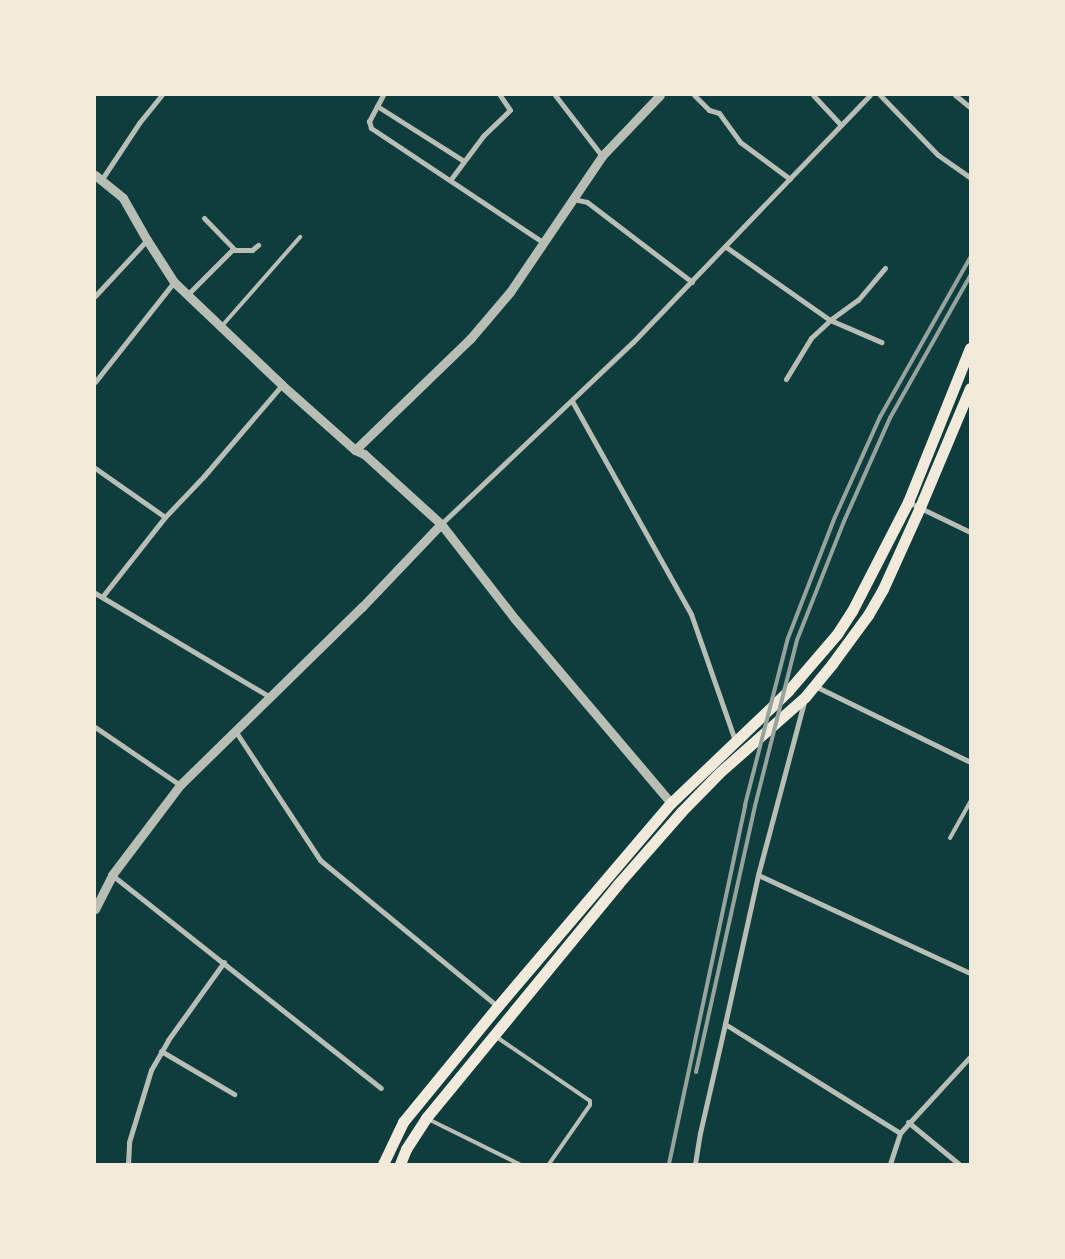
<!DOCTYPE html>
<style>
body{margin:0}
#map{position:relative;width:1065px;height:1259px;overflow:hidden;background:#0f3d3e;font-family:"Exo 2",sans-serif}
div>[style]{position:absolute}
.service>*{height:4px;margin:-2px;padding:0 2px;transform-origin:2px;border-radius:2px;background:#b8beb3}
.minor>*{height:5px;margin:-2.5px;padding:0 2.5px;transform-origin:2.5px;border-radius:2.5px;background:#b8beb3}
.tertiary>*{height:9px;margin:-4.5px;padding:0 4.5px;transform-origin:4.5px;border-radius:4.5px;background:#b8beb3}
.primary>*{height:11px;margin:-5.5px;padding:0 5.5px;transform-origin:5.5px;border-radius:5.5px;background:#f1e9da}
.rail>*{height:4px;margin:-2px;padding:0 2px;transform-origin:2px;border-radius:2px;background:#97a49c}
span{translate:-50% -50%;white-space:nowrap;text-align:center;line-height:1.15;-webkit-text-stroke:5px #f1e9da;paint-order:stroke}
.frame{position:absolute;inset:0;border:96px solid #f1e9da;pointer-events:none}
</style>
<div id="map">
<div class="service">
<i style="left:221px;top:327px;width:120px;rotate:-48.7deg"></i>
<i style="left:950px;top:838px;width:41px;rotate:-60.9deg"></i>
<i style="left:495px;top:1036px;width:115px;rotate:34.4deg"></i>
<i style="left:590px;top:1101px;width:4px;rotate:90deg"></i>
<i style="left:590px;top:1105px;width:72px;rotate:124.8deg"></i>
<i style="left:428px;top:1119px;width:102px;rotate:26.3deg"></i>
</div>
<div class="minor">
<i style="left:383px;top:95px;width:30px;rotate:118deg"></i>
<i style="left:369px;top:121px;width:7px;rotate:74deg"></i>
<i style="left:371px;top:128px;width:208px;rotate:33.6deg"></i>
<i style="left:555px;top:95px;width:77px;rotate:52.4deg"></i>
<i style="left:694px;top:95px;width:21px;rotate:45deg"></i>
<i style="left:709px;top:110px;width:10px;rotate:17deg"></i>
<i style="left:719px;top:113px;width:36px;rotate:54deg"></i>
<i style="left:740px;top:142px;width:62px;rotate:36.5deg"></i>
<i style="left:813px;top:95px;width:41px;rotate:47deg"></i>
<i style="left:880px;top:95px;width:83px;rotate:46deg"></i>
<i style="left:938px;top:155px;width:39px;rotate:35deg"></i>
<i style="left:955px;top:95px;width:19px;rotate:39deg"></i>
<i style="left:377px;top:106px;width:103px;rotate:32.3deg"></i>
<i style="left:102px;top:179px;width:67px;rotate:-56.5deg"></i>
<i style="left:139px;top:123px;width:36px;rotate:-51deg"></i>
<i style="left:451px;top:179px;width:54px;rotate:-53.3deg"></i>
<i style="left:483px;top:136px;width:37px;rotate:-44deg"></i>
<i style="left:510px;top:110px;width:18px;rotate:-124deg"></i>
<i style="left:573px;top:199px;width:14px;rotate:12deg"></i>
<i style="left:587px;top:202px;width:132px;rotate:37.3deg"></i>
<i style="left:204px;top:218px;width:43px;rotate:45.9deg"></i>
<i style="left:726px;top:247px;width:127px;rotate:35.1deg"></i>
<i style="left:830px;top:320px;width:56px;rotate:23.3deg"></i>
<i style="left:187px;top:295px;width:64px;rotate:-45deg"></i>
<i style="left:232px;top:250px;width:20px"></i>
<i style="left:252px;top:250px;width:8px;rotate:-40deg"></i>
<i style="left:95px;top:296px;width:76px;rotate:-47.1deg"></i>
<i style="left:786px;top:379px;width:48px;rotate:-58.6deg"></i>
<i style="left:811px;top:338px;width:26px;rotate:-43deg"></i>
<i style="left:830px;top:320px;width:34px;rotate:-36deg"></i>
<i style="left:858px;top:300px;width:42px;rotate:-49.8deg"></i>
<i style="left:95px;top:382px;width:127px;rotate:-51.7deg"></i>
<i style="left:572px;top:401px;width:244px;rotate:60.8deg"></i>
<i style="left:691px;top:614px;width:133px;rotate:70.8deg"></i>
<i style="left:95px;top:468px;width:85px;rotate:35deg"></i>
<i style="left:908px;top:502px;width:69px;rotate:25.8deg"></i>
<i style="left:441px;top:524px;width:265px;rotate:-43.5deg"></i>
<i style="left:633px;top:342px;width:342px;rotate:-46.2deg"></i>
<i style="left:95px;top:593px;width:204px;rotate:30.7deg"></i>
<i style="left:102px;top:597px;width:102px;rotate:-51.8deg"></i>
<i style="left:165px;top:517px;width:57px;rotate:-46.4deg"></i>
<i style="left:204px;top:476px;width:120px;rotate:-49.4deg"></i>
<i style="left:815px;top:686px;width:173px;rotate:26.1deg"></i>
<i style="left:804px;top:702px;width:179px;rotate:104.9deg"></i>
<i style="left:758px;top:875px;width:153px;rotate:102.5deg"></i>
<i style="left:725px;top:1024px;width:206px;rotate:31.9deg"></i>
<i style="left:95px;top:727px;width:103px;rotate:34.3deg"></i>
<i style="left:236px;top:732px;width:153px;rotate:56.7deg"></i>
<i style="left:320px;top:860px;width:229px;rotate:39.5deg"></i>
<i style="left:112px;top:875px;width:343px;rotate:38.4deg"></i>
<i style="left:758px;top:875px;width:234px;rotate:24.8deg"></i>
<i style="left:161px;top:1051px;width:85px;rotate:30.5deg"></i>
<i style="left:908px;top:1122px;width:66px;rotate:39.5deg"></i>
<i style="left:128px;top:1164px;width:22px;rotate:-87deg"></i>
<i style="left:129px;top:1142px;width:75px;rotate:-73deg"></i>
<i style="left:151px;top:1070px;width:34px;rotate:-60deg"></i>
<i style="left:168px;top:1040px;width:96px;rotate:-54.3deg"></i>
<i style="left:695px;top:1164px;width:31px;rotate:-81deg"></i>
<i style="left:700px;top:1133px;width:112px;rotate:-77.1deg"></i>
<i style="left:890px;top:1164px;width:33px;rotate:-72deg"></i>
<i style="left:900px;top:1133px;width:103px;rotate:-47.4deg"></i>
</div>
<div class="tertiary">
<i style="left:95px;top:175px;width:36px;rotate:39deg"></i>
<i style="left:123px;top:198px;width:48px;rotate:60.3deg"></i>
<i style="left:147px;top:240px;width:50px;rotate:57.3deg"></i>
<i style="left:174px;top:282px;width:149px;rotate:43.6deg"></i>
<i style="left:282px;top:385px;width:98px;rotate:41.7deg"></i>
<i style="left:355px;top:450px;width:10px;rotate:24deg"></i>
<i style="left:364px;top:454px;width:104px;rotate:42.3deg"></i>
<i style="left:441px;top:524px;width:120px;rotate:52.1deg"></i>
<i style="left:515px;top:619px;width:241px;rotate:49.7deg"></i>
<i style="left:355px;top:450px;width:160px;rotate:-44deg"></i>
<i style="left:470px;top:339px;width:62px;rotate:-49.6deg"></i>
<i style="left:510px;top:292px;width:164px;rotate:-55.9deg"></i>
<i style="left:602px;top:156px;width:84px;rotate:-46.4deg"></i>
<i style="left:95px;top:909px;width:38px;rotate:-63deg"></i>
<i style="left:112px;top:875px;width:113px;rotate:-52.9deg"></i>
<i style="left:180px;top:785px;width:255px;rotate:-44.4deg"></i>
<i style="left:362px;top:607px;width:115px;rotate:-46.4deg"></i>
</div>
<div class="primary">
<i style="left:383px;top:1164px;width:47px;rotate:-64.5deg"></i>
<i style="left:403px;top:1122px;width:150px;rotate:-50.7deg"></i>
<i style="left:498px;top:1006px;width:267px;rotate:-49.6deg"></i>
<i style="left:671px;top:803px;width:162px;rotate:-43.7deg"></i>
<i style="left:788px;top:691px;width:75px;rotate:-49.3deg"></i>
<i style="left:837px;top:634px;width:27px;rotate:-57deg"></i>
<i style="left:852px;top:611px;width:123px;rotate:-62.8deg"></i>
<i style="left:908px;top:502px;width:166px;rotate:-68.1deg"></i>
<i style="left:400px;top:1164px;width:16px;rotate:-68deg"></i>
<i style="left:406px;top:1149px;width:37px;rotate:-57deg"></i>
<i style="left:426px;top:1118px;width:303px;rotate:-50.6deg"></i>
<i style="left:618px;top:884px;width:96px;rotate:-48.8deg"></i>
<i style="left:681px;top:812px;width:54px;rotate:-45.7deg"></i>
<i style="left:719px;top:773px;width:115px;rotate:-41.5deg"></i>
<i style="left:805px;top:697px;width:43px;rotate:-50.7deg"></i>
<i style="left:832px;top:664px;width:61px;rotate:-53.7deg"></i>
<i style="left:868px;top:615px;width:30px;rotate:-60deg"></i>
<i style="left:883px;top:589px;width:90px;rotate:-65.7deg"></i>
<i style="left:920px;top:507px;width:129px;rotate:-67.2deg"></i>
</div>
<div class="rail">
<i style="left:696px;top:1072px;width:272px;rotate:-77.5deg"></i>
<i style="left:755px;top:806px;width:171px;rotate:-75.8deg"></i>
<i style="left:797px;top:640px;width:130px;rotate:-68.4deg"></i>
<i style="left:845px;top:519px;width:111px;rotate:-66deg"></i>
<i style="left:890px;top:418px;width:163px;rotate:-60.6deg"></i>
<i style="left:669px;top:1164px;width:367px;rotate:-78deg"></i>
<i style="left:745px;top:805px;width:172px;rotate:-75.6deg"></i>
<i style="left:788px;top:638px;width:130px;rotate:-68.8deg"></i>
<i style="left:835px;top:517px;width:110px;rotate:-65.8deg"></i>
<i style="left:880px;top:417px;width:183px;rotate:-60.5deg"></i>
</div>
<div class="frame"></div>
</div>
